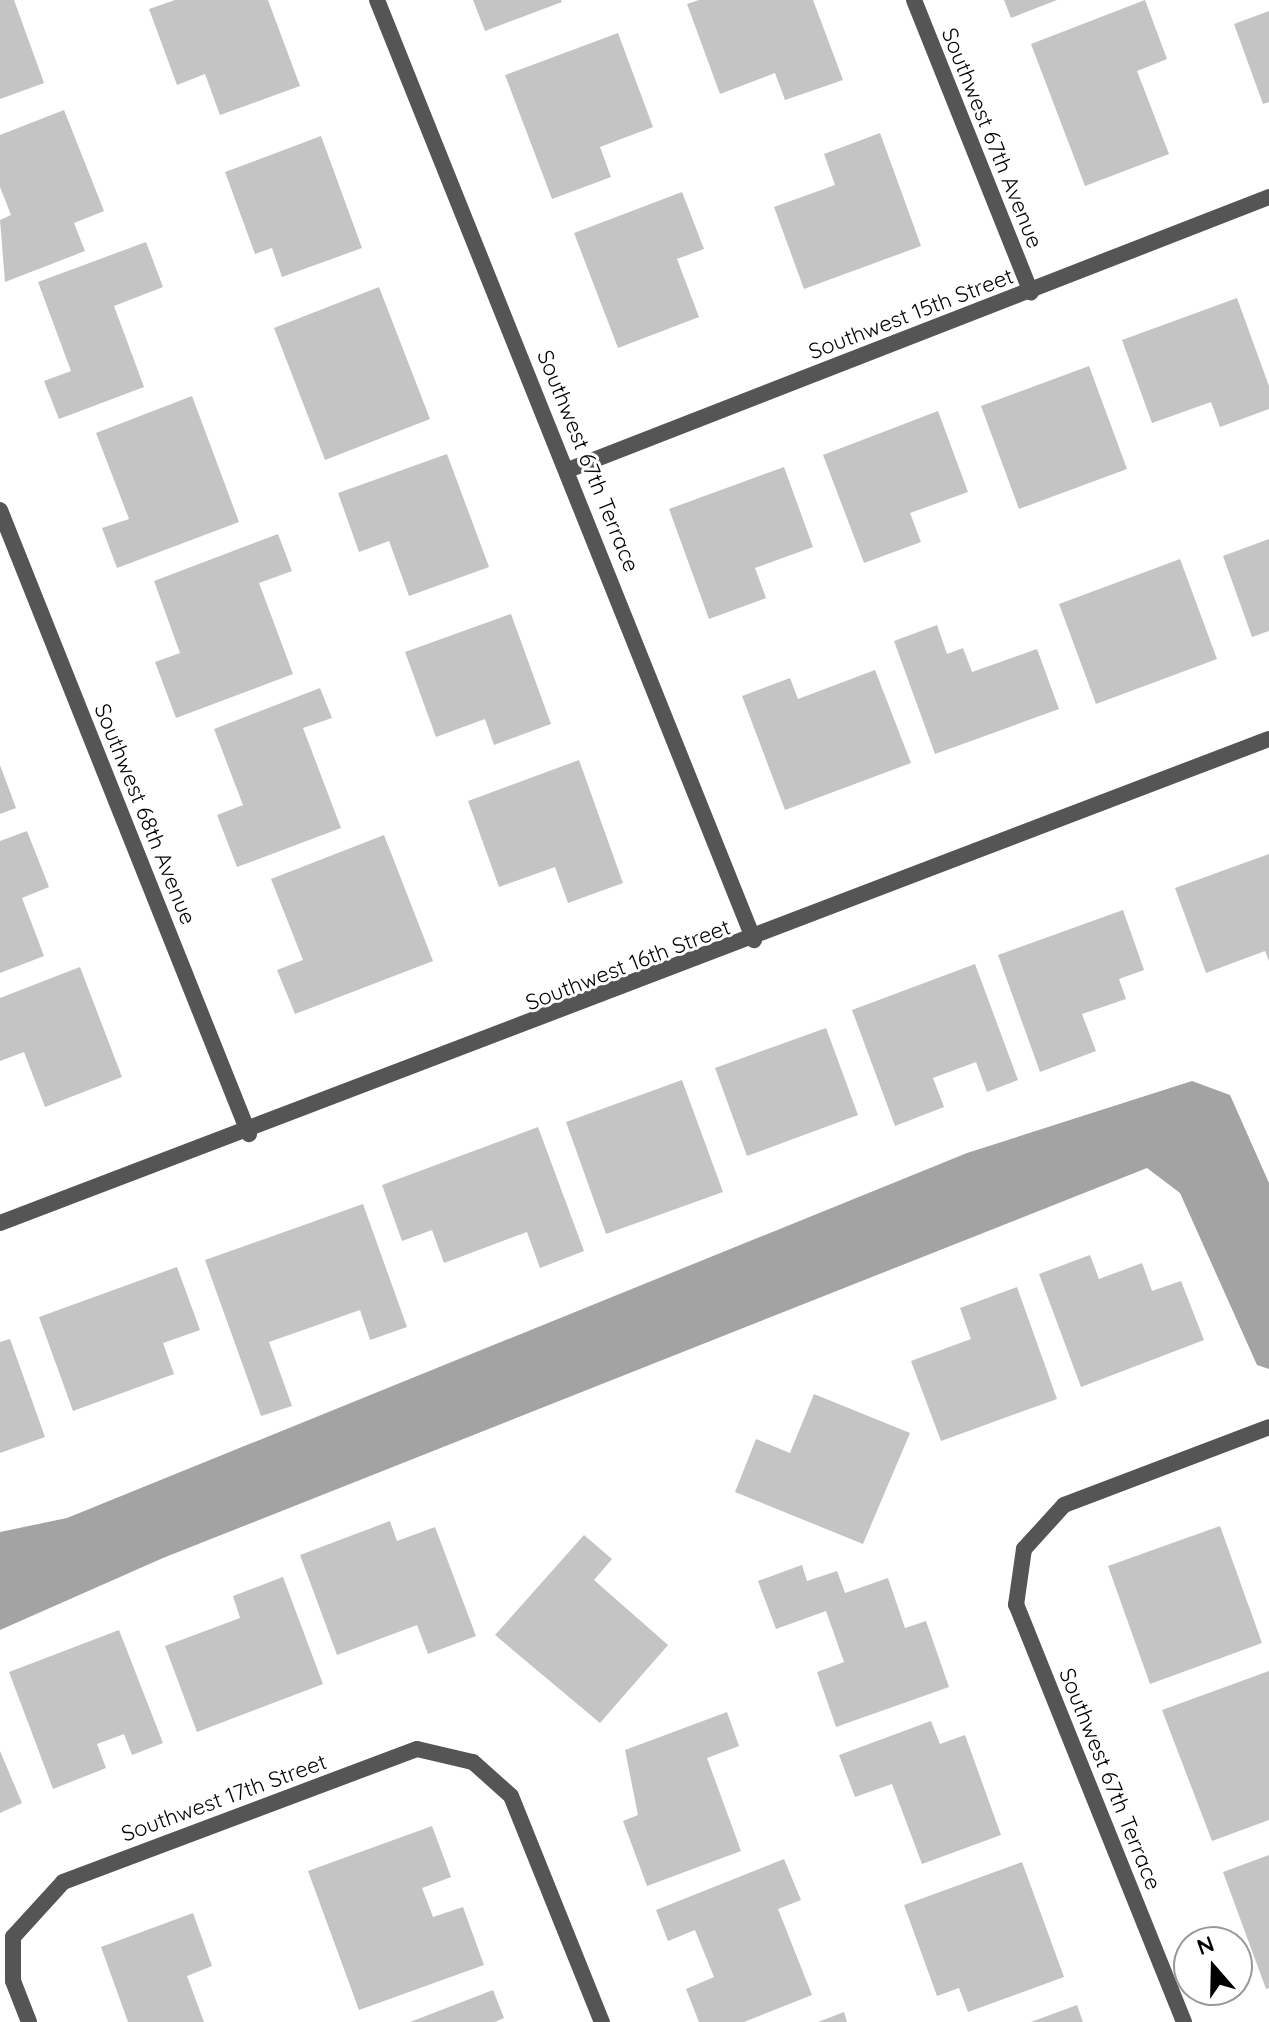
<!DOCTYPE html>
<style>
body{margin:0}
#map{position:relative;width:1269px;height:2022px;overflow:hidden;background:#fff;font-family:Quicksand,sans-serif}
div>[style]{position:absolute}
.water>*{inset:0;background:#a3a3a3}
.building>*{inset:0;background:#c4c4c4}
.minor>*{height:16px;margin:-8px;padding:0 8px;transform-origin:8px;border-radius:8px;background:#555}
span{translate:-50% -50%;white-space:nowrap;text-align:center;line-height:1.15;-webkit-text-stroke:6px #fff;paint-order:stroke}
.street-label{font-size:22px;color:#000}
.north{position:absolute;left:1173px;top:1926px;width:80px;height:80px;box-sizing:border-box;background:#fff;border:2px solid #999;border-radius:50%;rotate:340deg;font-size:22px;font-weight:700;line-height:32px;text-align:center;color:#000}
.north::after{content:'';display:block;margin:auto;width:28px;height:36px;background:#000;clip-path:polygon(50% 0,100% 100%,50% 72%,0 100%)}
</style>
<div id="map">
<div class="water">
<i style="clip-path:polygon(1192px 1081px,1230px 1095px,1269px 1183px,1269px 1369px,1257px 1365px,1180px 1193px,1147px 1168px,163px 1558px,0 1630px,0 1532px,67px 1518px,967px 1153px)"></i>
</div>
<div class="building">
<i style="clip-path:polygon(0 0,14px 0,44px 83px,0 99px)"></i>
<i style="clip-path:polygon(175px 0,268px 0,300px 86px,220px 115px,205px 74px,177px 85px,149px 9px)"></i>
<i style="clip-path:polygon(473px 0,561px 0,562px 2px,485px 31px)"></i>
<i style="clip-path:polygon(699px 0,813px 0,843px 80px,785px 100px,775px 73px,720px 94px,687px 4px)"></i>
<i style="clip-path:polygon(1004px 0,1057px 0,1011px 18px)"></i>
<i style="clip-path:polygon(1145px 0,1167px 59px,1137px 71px,1169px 154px,1085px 186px,1031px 44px)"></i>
<i style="clip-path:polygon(1269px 11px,1269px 102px,1263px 104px,1234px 24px)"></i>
<i style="clip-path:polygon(618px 33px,653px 127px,600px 147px,611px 177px,552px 199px,505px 75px)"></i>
<i style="clip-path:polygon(64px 110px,104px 211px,74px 223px,85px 251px,5px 282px,0 220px,11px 215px,0 187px,0 135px)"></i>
<i style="clip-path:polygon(880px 133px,921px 246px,804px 289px,774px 207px,835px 185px,824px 154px)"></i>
<i style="clip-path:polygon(321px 136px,362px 248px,282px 277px,272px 248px,255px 254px,225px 172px)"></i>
<i style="clip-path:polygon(682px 192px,704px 249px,677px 259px,699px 317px,618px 348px,574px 233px)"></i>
<i style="clip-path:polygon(146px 242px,163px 287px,114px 306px,144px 387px,59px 419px,44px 381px,71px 371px,38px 282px)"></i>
<i style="clip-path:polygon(379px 287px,430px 419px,325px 460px,274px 328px)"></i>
<i style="clip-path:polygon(1237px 298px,1269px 386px,1269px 409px,1220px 427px,1211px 402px,1152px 423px,1122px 340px)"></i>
<i style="clip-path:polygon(1089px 366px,1127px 469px,1019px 509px,981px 406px)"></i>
<i style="clip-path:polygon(192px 396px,239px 522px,117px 568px,102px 528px,129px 519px,96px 433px)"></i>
<i style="clip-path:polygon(938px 411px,968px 492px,910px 513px,921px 542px,864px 563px,823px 455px)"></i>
<i style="clip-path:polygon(447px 454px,489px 567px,409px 596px,389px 541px,359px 552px,338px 493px)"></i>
<i style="clip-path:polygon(784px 467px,813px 547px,755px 568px,766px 598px,709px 619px,669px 509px)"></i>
<i style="clip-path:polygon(278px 534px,292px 571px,259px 583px,293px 674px,176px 718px,155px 662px,180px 653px,154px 581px)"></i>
<i style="clip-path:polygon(1269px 539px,1269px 631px,1252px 637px,1223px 556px)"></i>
<i style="clip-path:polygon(1180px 559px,1217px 659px,1096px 704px,1059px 604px)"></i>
<i style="clip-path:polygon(511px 614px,551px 724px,494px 745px,485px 719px,436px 737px,405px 652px)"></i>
<i style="clip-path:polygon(937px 625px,947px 654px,963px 648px,972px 672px,1037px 649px,1059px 709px,935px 754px,894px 641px)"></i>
<i style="clip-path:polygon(875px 670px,911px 763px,785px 810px,742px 696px,790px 678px,798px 699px)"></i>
<i style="clip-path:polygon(320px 688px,332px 718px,303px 728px,341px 828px,237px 867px,217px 815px,243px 805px,214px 729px)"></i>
<i style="clip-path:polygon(579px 760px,623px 883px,568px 903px,555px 867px,499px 887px,468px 801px)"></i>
<i style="clip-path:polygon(0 765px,16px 808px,0 814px)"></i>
<i style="clip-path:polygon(27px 831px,49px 887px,22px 898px,44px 956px,0 973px,0 841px)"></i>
<i style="clip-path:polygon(384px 835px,433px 961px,295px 1014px,277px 970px,303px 960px,271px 879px)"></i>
<i style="clip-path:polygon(1269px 854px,1269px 961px,1265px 951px,1206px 973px,1175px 888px)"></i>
<i style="clip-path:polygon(1123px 910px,1144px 970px,1119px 979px,1126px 999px,1082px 1014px,1096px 1051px,1040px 1072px,998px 955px)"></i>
<i style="clip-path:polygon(975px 964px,1018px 1080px,987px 1092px,976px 1062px,933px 1078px,944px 1107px,895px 1126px,852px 1010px)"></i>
<i style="clip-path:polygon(80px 967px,122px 1077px,45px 1107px,24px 1052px,0 1061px,0 998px)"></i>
<i style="clip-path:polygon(826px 1028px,858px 1115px,747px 1156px,715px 1068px)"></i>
<i style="clip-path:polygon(682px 1080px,723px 1192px,606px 1234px,566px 1122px)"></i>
<i style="clip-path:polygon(538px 1127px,584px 1251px,540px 1268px,527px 1232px,444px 1263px,432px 1230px,402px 1241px,382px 1185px)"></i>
<i style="clip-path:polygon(363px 1204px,407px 1327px,370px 1340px,360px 1310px,269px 1342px,292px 1406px,261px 1416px,205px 1260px)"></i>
<i style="clip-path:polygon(1090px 1255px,1099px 1279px,1142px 1263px,1152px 1291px,1181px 1281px,1204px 1340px,1081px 1387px,1039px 1274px)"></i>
<i style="clip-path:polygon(177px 1267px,200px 1330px,163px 1343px,174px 1374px,73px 1411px,39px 1317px)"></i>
<i style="clip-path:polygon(1017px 1287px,1057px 1399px,941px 1441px,911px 1361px,971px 1339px,960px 1308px)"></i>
<i style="clip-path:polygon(10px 1339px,45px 1437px,0 1453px,0 1342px)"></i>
<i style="clip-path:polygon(814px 1394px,910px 1433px,863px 1544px,735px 1492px,756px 1439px,790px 1453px)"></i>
<i style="clip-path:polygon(390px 1521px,397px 1541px,435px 1527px,476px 1636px,428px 1654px,417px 1625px,337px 1655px,300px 1555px)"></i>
<i style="clip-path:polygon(1220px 1526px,1262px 1643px,1150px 1684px,1108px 1566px)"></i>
<i style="clip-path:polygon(584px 1535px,612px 1559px,594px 1580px,668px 1645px,600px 1723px,495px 1635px)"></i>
<i style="clip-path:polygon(802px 1565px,807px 1581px,837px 1571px,845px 1593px,888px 1578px,905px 1628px,926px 1621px,949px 1687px,836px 1727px,817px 1672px,844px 1662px,826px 1611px,776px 1629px,758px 1581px)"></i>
<i style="clip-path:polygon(283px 1577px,323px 1684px,197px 1732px,165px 1646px,240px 1618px,233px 1596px)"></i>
<i style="clip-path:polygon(119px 1630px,163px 1743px,132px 1755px,124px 1734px,97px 1744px,106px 1768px,53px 1789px,9px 1672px)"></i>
<i style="clip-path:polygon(1269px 1671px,1269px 1820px,1212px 1841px,1162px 1710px)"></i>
<i style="clip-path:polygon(727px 1712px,739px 1746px,707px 1758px,741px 1851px,647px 1886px,623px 1821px,638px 1815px,625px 1750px)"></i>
<i style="clip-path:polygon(931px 1721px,940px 1744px,965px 1735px,1001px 1835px,922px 1864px,892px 1784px,855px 1797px,839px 1755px)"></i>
<i style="clip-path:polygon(0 1751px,22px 1803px,0 1813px)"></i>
<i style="clip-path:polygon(432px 1826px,451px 1877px,422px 1888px,433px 1917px,463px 1907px,484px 1965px,359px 2010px,308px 1871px)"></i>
<i style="clip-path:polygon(1269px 1855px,1269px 1988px,1266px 1989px,1223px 1872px)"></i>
<i style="clip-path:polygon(784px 1859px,801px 1900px,778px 1909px,812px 1995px,744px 2022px,699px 2022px,686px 1989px,714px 1977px,695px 1930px,668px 1941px,656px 1910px)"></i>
<i style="clip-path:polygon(1022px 1862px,1064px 1977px,968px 2012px,959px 1988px,937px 1996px,904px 1905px)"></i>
<i style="clip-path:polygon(193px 1913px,212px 1966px,187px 1976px,204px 2022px,128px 2022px,101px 1947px)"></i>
<i style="clip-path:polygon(493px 1990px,504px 2018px,495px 2022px,410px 2022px)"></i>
<i style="clip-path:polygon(1077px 2005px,1083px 2022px,1031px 2022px)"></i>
<i style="clip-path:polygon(844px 2012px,847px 2022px,818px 2022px)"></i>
</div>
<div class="minor">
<i style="left:377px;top:0;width:1013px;rotate:68.15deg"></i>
<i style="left:914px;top:0;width:315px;rotate:68.2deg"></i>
<i style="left:568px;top:470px;width:752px;rotate:-21.28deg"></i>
<i style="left:0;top:510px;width:672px;rotate:68.25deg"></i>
<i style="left:0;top:1223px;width:1358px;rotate:-20.88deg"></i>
<i style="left:29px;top:2022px;width:44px;rotate:-111.3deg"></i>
<i style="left:13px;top:1981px;width:44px;rotate:-90deg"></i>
<i style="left:13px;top:1937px;width:74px;rotate:-47.7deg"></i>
<i style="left:63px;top:1882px;width:378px;rotate:-20.6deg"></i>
<i style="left:417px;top:1749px;width:57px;rotate:13.1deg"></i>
<i style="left:473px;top:1762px;width:51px;rotate:41.8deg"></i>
<i style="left:511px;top:1796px;width:244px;rotate:68.1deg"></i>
<i style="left:1184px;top:2022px;width:450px;rotate:-111.9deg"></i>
<i style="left:1016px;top:1605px;width:57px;rotate:-81.9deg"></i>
<i style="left:1024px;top:1549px;width:59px;rotate:-47.7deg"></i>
<i style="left:1064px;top:1505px;width:219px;rotate:-20.8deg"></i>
</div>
<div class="street-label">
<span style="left:992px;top:138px;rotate:68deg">Southwest 67th Avenue</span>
<span style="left:911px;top:314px;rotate:-21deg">Southwest 15th Street</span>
<span style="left:588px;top:461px;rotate:68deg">Southwest 67th Terrace</span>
<span style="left:145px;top:814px;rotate:68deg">Southwest 68th Avenue</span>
<span style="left:628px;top:965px;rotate:-21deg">Southwest 16th Street</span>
<span style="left:1110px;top:1779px;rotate:68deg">Southwest 67th Terrace</span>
<span style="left:224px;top:1798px;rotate:-20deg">Southwest 17th Street</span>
</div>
<div class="north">N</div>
</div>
